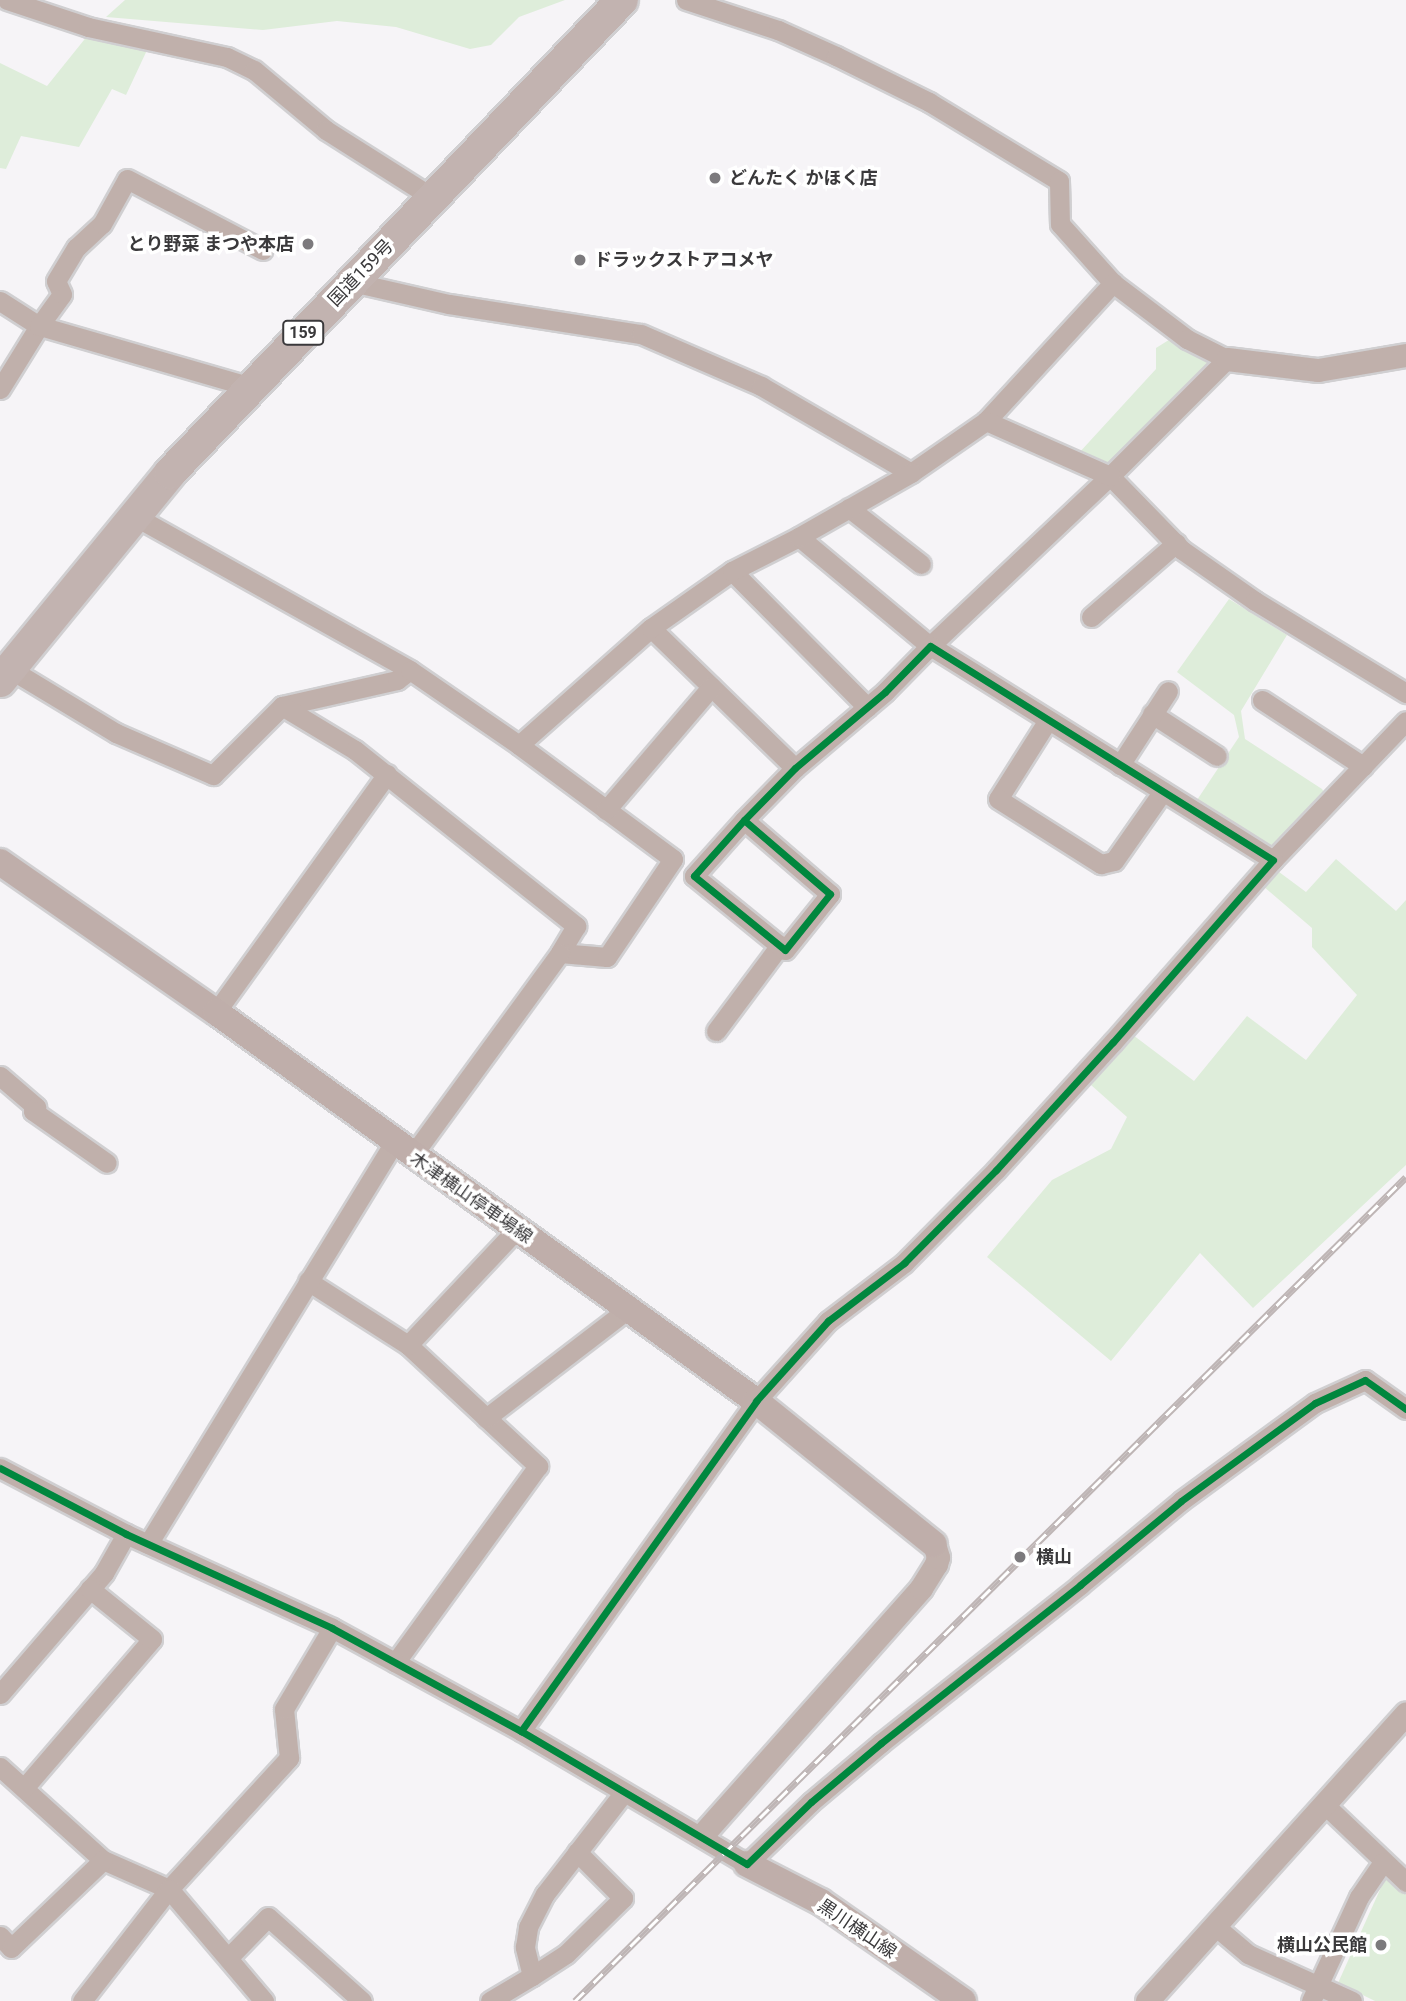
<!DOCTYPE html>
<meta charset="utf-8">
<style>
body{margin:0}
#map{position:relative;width:1406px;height:2001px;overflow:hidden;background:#f6f4f7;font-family:Roboto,"Noto Sans JP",sans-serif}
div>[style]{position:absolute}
.green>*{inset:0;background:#deedda}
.roads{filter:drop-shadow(2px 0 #d0cfd1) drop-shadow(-2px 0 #d0cfd1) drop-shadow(0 2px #d0cfd1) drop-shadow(0 -2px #d0cfd1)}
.minor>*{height:19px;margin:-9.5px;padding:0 9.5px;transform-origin:9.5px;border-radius:9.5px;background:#c0b0ab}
.tertiary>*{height:23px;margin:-11.5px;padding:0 11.5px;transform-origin:11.5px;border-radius:11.5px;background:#c0b0ab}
.secondary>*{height:26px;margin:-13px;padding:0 13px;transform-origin:13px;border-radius:13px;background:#bfaeaa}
.trunk>*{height:32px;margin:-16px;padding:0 16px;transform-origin:16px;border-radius:16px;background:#c2b3b0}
.rail>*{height:7px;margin-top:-3.5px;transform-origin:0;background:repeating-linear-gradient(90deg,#fff 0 13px,#beb5b5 0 26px);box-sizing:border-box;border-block:2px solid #beb5b5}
.cycleway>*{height:7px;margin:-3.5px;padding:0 3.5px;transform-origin:3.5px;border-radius:3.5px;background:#00873e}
.dots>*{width:19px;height:19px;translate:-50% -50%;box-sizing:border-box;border:4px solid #fff;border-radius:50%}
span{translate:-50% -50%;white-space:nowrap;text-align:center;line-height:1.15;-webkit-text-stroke:7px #fff;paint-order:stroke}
.shield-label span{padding:2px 5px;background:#fff;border:2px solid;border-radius:5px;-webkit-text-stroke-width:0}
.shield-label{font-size:16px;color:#3a393b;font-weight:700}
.poi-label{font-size:18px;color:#3a393b;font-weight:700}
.left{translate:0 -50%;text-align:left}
.right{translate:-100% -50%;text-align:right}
.street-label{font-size:18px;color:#3a393b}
</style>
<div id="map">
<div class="green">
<i style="clip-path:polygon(125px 0,565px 0,519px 17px,491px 45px,470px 49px,396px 27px,337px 21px,263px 30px,106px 17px)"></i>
<i style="clip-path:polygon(88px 35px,148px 48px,126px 95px,112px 89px,79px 147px,21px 136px,6px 169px,0 168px,0 63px,47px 86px)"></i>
<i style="clip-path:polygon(1172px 338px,1217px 360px,1112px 469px,1078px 454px,1156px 369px,1156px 348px)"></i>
<i style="clip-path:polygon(1229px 599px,1287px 635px,1241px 711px,1245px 739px,1322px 789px,1325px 794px,1275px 849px,1197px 800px,1239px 737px,1234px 715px,1177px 672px)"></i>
<i style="clip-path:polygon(1336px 859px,1396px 911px,1406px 900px,1406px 1165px,1253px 1308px,1200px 1253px,1111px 1361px,987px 1257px,1052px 1180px,1111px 1149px,1127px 1117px,1091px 1085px,1133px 1035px,1194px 1081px,1247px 1016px,1306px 1060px,1357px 995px,1312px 947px,1312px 928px,1263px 886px,1275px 869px,1306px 892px)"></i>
<i style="clip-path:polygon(1387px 1874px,1406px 1892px,1406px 2001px,1375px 2001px,1338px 1983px)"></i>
</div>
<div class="roads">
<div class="minor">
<i style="left:7px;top:0;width:85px;rotate:18.4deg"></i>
<i style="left:88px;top:27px;width:142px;rotate:12.2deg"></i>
<i style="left:227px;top:57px;width:30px;rotate:26deg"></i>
<i style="left:254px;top:70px;width:94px;rotate:39.8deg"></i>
<i style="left:326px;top:130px;width:127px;rotate:32.4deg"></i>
<i style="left:686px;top:0;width:97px;rotate:18.1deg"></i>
<i style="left:778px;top:30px;width:64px;rotate:24.1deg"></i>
<i style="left:836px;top:56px;width:104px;rotate:26.3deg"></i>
<i style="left:929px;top:102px;width:152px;rotate:31.3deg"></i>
<i style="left:1059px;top:181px;width:43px;rotate:88.7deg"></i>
<i style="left:1060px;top:224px;width:79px;rotate:48.1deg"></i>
<i style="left:1113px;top:283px;width:93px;rotate:37.1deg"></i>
<i style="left:1187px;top:339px;width:45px;rotate:26.6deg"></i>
<i style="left:1227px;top:359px;width:165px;rotate:135deg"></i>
<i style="left:1110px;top:476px;width:103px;rotate:45.8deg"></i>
<i style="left:1182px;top:550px;width:89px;rotate:34.9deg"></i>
<i style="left:1255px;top:601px;width:177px;rotate:31.4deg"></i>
<i style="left:352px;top:282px;width:99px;rotate:12.8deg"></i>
<i style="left:449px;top:304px;width:194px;rotate:8.9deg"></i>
<i style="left:641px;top:334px;width:131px;rotate:23.4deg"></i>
<i style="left:761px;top:386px;width:173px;rotate:30.1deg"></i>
<i style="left:0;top:301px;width:46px;rotate:32.7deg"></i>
<i style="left:39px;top:326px;width:74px;rotate:121.8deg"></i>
<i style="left:251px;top:387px;width:221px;rotate:-163.9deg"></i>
<i style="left:39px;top:326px;width:39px;rotate:-54deg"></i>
<i style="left:62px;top:294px;width:14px;rotate:-115deg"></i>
<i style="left:56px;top:281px;width:39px;rotate:-59deg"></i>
<i style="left:76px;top:248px;width:35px;rotate:-43deg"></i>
<i style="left:102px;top:224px;width:51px;rotate:-60.9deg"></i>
<i style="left:127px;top:179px;width:153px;rotate:27.6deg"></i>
<i style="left:986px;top:421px;width:188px;rotate:-47.4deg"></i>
<i style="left:849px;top:508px;width:91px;rotate:37.9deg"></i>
<i style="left:732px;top:571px;width:192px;rotate:45.2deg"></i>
<i style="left:1091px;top:617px;width:113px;rotate:-41deg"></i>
<i style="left:651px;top:628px;width:201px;rotate:44.2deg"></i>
<i style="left:10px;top:669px;width:124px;rotate:31.1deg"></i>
<i style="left:116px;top:733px;width:106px;rotate:23.4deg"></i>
<i style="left:213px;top:775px;width:98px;rotate:-45deg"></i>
<i style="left:282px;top:706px;width:118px;rotate:-12.7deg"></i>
<i style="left:397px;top:680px;width:16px;rotate:-38deg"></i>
<i style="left:410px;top:670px;width:317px;rotate:-150.8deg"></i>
<i style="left:1262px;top:700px;width:121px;rotate:33.2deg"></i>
<i style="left:282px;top:706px;width:85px;rotate:31.1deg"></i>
<i style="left:355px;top:750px;width:283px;rotate:38.5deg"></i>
<i style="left:576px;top:926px;width:31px;rotate:121deg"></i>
<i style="left:560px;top:953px;width:47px;rotate:4.9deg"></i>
<i style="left:607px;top:957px;width:118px;rotate:-56deg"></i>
<i style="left:673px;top:859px;width:192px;rotate:-143.5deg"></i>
<i style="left:519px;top:745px;width:132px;rotate:-145.5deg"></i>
<i style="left:1152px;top:714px;width:77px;rotate:32.9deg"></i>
<i style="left:1048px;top:720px;width:93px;rotate:122.3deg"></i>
<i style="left:998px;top:799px;width:122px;rotate:32.3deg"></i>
<i style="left:1101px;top:864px;width:13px;rotate:-13deg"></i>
<i style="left:1114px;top:861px;width:85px;rotate:-55deg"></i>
<i style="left:519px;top:745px;width:176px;rotate:-41.6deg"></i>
<i style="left:651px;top:628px;width:99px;rotate:-35.1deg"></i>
<i style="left:732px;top:571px;width:75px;rotate:-26.9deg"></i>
<i style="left:799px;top:537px;width:170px;rotate:39.8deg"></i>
<i style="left:930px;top:646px;width:248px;rotate:-43.4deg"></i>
<i style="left:1110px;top:476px;width:136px;rotate:-156.1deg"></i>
<i style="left:986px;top:421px;width:91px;rotate:145.3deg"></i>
<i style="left:911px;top:473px;width:129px;rotate:150.3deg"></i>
<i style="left:1120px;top:765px;width:88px;rotate:-57deg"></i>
<i style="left:606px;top:810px;width:162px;rotate:-49.5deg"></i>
<i style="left:1273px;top:860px;width:192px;rotate:-46.3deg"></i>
<i style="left:216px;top:1012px;width:293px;rotate:-54.3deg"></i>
<i style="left:716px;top:1031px;width:107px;rotate:-53.3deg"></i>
<i style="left:0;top:1076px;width:48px;rotate:40.7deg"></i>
<i style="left:36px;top:1107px;width:5px;rotate:127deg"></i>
<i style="left:33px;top:1111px;width:90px;rotate:35.1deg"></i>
<i style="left:412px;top:1156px;width:251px;rotate:-53.9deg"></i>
<i style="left:308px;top:1281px;width:119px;rotate:32.6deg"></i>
<i style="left:408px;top:1345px;width:178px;rotate:42.9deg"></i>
<i style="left:538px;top:1466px;width:243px;rotate:126deg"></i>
<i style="left:408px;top:1345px;width:158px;rotate:-46.8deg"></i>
<i style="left:486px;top:1418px;width:179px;rotate:-37.5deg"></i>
<i style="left:0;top:1468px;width:142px;rotate:27.6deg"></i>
<i style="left:126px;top:1534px;width:226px;rotate:24.5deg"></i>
<i style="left:332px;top:1628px;width:215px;rotate:28.6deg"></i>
<i style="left:521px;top:1731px;width:262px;rotate:30.5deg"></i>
<i style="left:747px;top:1864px;width:89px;rotate:-44.1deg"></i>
<i style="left:811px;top:1802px;width:92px;rotate:-40.1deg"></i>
<i style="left:881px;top:1743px;width:254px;rotate:-38.4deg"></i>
<i style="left:1080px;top:1585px;width:131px;rotate:-39.7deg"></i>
<i style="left:1181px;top:1501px;width:166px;rotate:-36.2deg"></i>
<i style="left:1315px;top:1403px;width:55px;rotate:-24.7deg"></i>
<i style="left:1365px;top:1380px;width:50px;rotate:35.3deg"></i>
<i style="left:148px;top:1544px;width:470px;rotate:-58.5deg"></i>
<i style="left:0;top:1694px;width:160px;rotate:-49.3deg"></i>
<i style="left:104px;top:1573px;width:45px;rotate:-60.6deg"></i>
<i style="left:521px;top:1731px;width:405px;rotate:-54.5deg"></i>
<i style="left:756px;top:1401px;width:108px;rotate:-48deg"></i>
<i style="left:828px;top:1321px;width:96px;rotate:-37.3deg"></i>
<i style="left:904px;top:1263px;width:131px;rotate:-45.3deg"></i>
<i style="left:996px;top:1170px;width:173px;rotate:-47.6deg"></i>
<i style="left:1113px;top:1042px;width:242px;rotate:-48.7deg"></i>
<i style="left:1273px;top:860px;width:404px;rotate:-148deg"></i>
<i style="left:930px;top:646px;width:64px;rotate:134.4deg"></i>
<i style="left:885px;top:692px;width:118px;rotate:139.8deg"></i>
<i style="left:795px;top:768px;width:73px;rotate:134.4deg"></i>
<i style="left:744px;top:820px;width:75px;rotate:131.8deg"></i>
<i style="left:694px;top:876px;width:117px;rotate:39.1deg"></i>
<i style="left:785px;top:950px;width:72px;rotate:-51.2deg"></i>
<i style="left:830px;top:894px;width:113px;rotate:-139.3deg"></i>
<i style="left:0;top:1767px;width:139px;rotate:42.1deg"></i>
<i style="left:103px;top:1860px;width:72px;rotate:23.7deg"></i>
<i style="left:169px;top:1889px;width:178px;rotate:-47.5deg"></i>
<i style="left:289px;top:1758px;width:49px;rotate:-95.8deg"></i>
<i style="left:284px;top:1709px;width:94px;rotate:-59.3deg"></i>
<i style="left:24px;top:1788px;width:196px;rotate:-49.3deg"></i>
<i style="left:152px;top:1639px;width:80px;rotate:-141.1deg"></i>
<i style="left:1325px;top:1805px;width:112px;rotate:43.5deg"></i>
<i style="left:1215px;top:1926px;width:43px;rotate:40.3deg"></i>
<i style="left:1248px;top:1954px;width:114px;rotate:24.3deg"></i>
<i style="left:0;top:1936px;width:16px;rotate:47deg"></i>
<i style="left:11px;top:1948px;width:127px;rotate:-43.7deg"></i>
<i style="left:228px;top:1958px;width:57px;rotate:-45.7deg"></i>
<i style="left:268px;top:1917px;width:126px;rotate:41.8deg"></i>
<i style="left:532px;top:1976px;width:40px;rotate:-32.9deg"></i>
<i style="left:566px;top:1954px;width:80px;rotate:-44.5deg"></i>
<i style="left:623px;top:1898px;width:65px;rotate:-135deg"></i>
<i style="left:82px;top:2001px;width:142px;rotate:-52.2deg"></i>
<i style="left:169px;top:1889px;width:147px;rotate:49.7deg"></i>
<i style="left:490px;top:2001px;width:49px;rotate:-30.8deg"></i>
<i style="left:532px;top:1976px;width:30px;rotate:-104deg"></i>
<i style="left:525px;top:1947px;width:20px;rotate:-81deg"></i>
<i style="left:528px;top:1927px;width:37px;rotate:-63deg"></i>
<i style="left:545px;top:1894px;width:129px;rotate:-52.2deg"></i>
<i style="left:1311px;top:2001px;width:115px;rotate:-65.2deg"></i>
<i style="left:1359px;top:1897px;width:42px;rotate:-55.6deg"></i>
</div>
<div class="tertiary">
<i style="left:1227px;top:359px;width:92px;rotate:6.9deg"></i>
<i style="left:1318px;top:370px;width:89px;rotate:-9.7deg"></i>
<i style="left:702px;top:1835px;width:330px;rotate:-48.4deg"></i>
<i style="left:921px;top:1588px;width:28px;rotate:-58deg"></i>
<i style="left:936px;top:1564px;width:7px;rotate:-74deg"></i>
<i style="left:938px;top:1557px;width:14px;rotate:-107deg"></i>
<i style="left:1147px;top:2001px;width:387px;rotate:-48deg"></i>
</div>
<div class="secondary">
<i style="left:0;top:862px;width:263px;rotate:34.8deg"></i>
<i style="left:216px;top:1012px;width:666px;rotate:35.77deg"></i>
<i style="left:756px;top:1401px;width:228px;rotate:38.8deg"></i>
<i style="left:747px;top:1864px;width:83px;rotate:27.2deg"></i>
<i style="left:821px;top:1902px;width:173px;rotate:34.9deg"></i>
</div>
<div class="trunk">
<i style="left:0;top:681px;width:269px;rotate:-50.7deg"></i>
<i style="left:170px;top:473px;width:654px;rotate:-46.3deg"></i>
</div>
</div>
<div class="rail">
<i style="left:575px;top:2001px;width:1170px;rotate:-44.76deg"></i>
</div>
<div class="cycleway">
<i style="left:0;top:1468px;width:142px;rotate:27.6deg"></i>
<i style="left:126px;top:1534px;width:226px;rotate:24.5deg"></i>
<i style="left:332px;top:1628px;width:215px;rotate:28.6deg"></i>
<i style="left:521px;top:1731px;width:262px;rotate:30.5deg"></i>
<i style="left:747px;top:1864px;width:89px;rotate:-44.1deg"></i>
<i style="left:811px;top:1802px;width:92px;rotate:-40.1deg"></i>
<i style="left:881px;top:1743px;width:254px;rotate:-38.4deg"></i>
<i style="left:1080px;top:1585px;width:131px;rotate:-39.7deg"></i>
<i style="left:1181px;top:1501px;width:166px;rotate:-36.2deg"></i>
<i style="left:1315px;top:1403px;width:55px;rotate:-24.7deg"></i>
<i style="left:1365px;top:1380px;width:50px;rotate:35.3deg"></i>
<i style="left:521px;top:1731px;width:405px;rotate:-54.5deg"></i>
<i style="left:756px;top:1401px;width:108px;rotate:-48deg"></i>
<i style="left:828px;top:1321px;width:96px;rotate:-37.3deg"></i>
<i style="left:904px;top:1263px;width:131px;rotate:-45.3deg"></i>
<i style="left:996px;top:1170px;width:173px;rotate:-47.6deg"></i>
<i style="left:1113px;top:1042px;width:242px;rotate:-48.7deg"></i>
<i style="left:1273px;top:860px;width:404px;rotate:-148deg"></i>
<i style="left:930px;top:646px;width:64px;rotate:134.4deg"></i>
<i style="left:885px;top:692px;width:118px;rotate:139.8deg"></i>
<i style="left:795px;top:768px;width:73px;rotate:134.4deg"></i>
<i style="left:744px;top:820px;width:75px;rotate:131.8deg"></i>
<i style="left:694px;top:876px;width:117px;rotate:39.1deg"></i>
<i style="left:785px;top:950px;width:72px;rotate:-51.2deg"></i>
<i style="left:830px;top:894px;width:113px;rotate:-139.3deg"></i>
</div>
<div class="dots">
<i style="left:715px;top:178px;background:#7c7a7d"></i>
<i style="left:308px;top:244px;background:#7c7a7d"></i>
<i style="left:580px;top:260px;background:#7c7a7d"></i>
<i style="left:1020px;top:1557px;background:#7c7a7d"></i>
<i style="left:1381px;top:1945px;background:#7c7a7d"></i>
</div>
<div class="shield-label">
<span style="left:303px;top:333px">159</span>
</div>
<div class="poi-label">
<span class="left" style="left:729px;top:178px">どんたく かほく店</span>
<span class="right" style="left:294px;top:244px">とり野菜 まつや本店</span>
<span class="left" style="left:594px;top:260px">ドラックストアコメヤ</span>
<span class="left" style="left:1036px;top:1557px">横山</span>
<span class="right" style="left:1367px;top:1945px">横山公民館</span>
</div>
<div class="street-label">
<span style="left:361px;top:273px;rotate:-46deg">国道159号</span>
<span style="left:471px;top:1198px;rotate:35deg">木津横山停車場線</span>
<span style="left:857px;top:1929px;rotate:34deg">黒川横山線</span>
</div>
</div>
